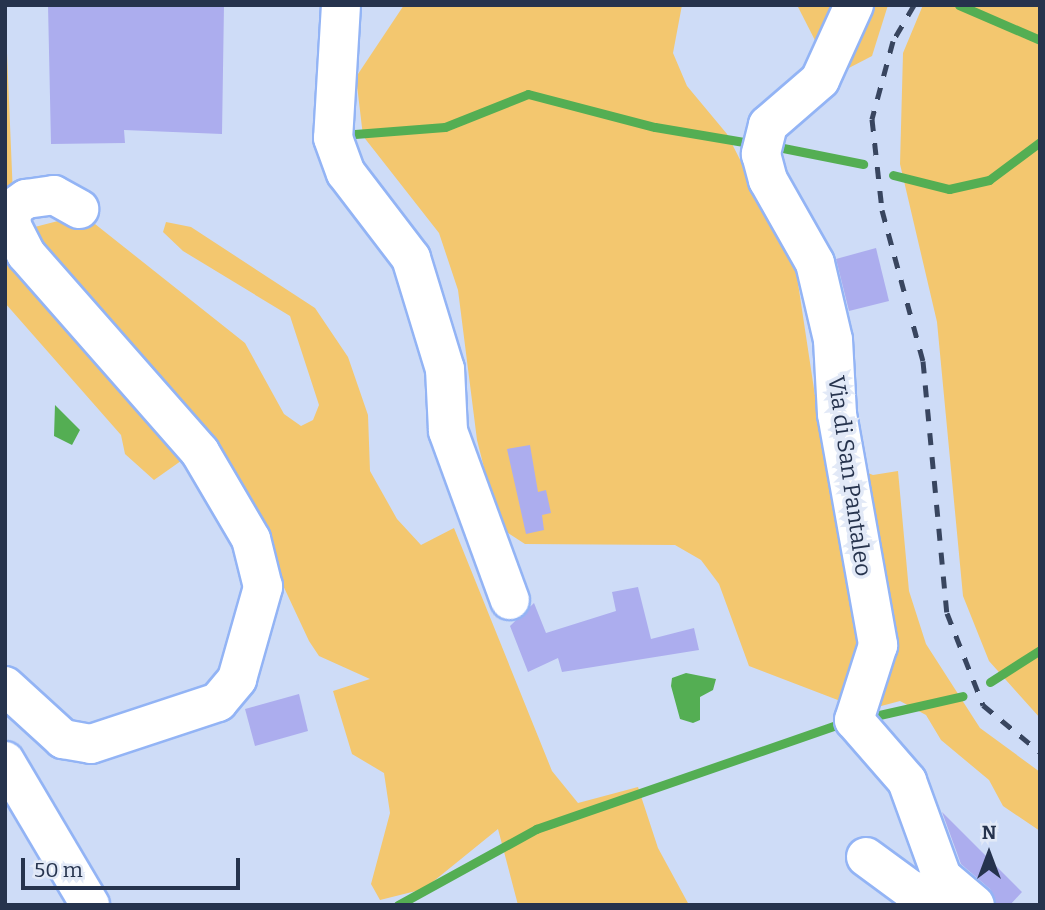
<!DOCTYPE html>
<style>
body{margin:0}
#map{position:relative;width:1045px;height:910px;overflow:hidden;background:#cedcf7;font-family:Bitter,serif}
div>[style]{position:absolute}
.green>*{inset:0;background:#f3c76f}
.water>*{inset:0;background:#54ae53}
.stream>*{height:9px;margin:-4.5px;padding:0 4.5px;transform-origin:4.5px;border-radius:4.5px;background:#54ae53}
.building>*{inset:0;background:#acadee}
.roads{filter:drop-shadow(2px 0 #93b4f5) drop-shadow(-2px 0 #93b4f5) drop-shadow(0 2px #93b4f5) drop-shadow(0 -2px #93b4f5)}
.minor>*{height:38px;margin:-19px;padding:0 19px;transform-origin:19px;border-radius:19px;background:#fff}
.rail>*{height:5px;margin-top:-2.5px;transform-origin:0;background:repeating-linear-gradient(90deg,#38455f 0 12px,transparent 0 24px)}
span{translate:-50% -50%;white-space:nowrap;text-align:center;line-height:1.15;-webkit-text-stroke:7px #e2e9f7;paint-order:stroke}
.street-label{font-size:23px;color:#26334d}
.frame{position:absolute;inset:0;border:7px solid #26334d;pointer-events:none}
.north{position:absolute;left:954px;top:819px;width:70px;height:70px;-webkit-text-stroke:5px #e2e9f7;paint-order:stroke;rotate:0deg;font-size:19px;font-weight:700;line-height:28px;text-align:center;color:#26334d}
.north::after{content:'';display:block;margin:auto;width:24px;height:32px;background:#26334d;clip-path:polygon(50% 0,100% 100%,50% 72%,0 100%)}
.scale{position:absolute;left:21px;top:858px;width:219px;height:32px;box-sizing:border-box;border:4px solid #26334d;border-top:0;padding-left:9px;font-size:21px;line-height:24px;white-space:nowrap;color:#26334d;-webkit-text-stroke:5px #e2e9f7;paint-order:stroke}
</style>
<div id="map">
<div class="green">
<i style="clip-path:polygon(5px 5px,13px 196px,27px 229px,58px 221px,95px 224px,245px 343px,284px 414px,301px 426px,313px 420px,319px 405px,290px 316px,183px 251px,163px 232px,166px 222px,191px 227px,315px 308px,348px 357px,368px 415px,370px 471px,397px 519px,421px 545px,454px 528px,552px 771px,578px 803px,638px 787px,658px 848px,689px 905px,518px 905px,498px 829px,424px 889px,380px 900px,371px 884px,390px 813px,384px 773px,352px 754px,333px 691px,370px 679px,319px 656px,309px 641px,231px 474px,195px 451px,154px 480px,125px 454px,121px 435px,5px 303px)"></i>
<i style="clip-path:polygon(404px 5px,682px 5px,673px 53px,687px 86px,727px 134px,796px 270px,822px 442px,845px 464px,873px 475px,898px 471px,909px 591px,926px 644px,980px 728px,1040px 772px,1040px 831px,1003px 806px,989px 780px,941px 740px,926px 715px,900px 701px,870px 709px,843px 702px,749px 666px,719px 584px,701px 560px,675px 545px,525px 544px,499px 527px,477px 440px,458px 290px,439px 233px,363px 136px,356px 77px)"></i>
<i style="clip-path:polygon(797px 5px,888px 5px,872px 56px,845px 70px,823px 56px)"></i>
<i style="clip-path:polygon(923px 5px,1040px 5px,1040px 718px,989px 661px,963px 596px,937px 322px,900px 164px,903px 53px)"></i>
</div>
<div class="water">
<i style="clip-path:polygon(55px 405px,80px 430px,72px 445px,54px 436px)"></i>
<i style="clip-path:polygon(686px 673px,716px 679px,713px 690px,700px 697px,700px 720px,693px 723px,680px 719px,671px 686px,672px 678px)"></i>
</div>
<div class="stream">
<i style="left:959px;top:5px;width:88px;rotate:23.4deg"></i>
<i style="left:342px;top:135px;width:103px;rotate:-4.4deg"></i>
<i style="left:445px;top:127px;width:89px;rotate:-21.7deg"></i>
<i style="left:528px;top:94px;width:131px;rotate:14.6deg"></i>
<i style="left:655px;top:127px;width:102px;rotate:9.6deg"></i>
<i style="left:773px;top:146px;width:92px;rotate:11.3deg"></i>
<i style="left:893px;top:175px;width:58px;rotate:14deg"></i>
<i style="left:949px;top:189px;width:41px;rotate:-12.7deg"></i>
<i style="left:989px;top:180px;width:64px;rotate:-36.7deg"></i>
<i style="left:990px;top:682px;width:59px;rotate:-32.6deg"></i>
<i style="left:866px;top:718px;width:99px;rotate:-12.8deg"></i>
<i style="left:398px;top:905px;width:158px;rotate:-28.8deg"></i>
<i style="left:536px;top:829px;width:327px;rotate:-19.1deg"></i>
</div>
<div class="building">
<i style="clip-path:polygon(48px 5px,224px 5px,222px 134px,124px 130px,125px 143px,51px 144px)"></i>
<i style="clip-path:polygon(876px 248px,889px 301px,849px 311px,836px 259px)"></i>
<i style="clip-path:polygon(530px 445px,538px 492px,546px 490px,551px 513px,542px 515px,544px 530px,526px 534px,507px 449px)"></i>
<i style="clip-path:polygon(638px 587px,651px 639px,694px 628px,699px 650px,562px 672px,558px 658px,528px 672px,510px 626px,534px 603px,546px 633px,616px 611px,612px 592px)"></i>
<i style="clip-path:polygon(299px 694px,308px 731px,255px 746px,245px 709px)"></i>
<i style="clip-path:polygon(942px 812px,1022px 892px,1010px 905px,996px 905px,990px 889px,961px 864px)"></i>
</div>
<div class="roads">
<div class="minor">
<i style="left:341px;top:5px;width:133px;rotate:93.4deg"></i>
<i style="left:333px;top:138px;width:37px;rotate:70deg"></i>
<i style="left:346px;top:173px;width:107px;rotate:52.6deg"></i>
<i style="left:411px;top:258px;width:116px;rotate:73deg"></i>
<i style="left:445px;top:369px;width:62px;rotate:87.2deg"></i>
<i style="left:448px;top:431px;width:180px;rotate:69.9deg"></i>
<i style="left:854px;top:5px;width:82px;rotate:114.4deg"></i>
<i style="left:820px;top:80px;width:69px;rotate:139.1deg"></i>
<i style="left:768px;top:125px;width:30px;rotate:104deg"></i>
<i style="left:761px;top:154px;width:27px;rotate:75deg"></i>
<i style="left:768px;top:180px;width:95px;rotate:60.5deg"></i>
<i style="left:815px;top:263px;width:79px;rotate:76.8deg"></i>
<i style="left:833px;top:340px;width:74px;rotate:86.9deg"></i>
<i style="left:837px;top:414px;width:235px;rotate:79.9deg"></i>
<i style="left:878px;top:645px;width:79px;rotate:107.7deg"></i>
<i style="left:854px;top:720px;width:81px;rotate:49deg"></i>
<i style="left:907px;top:781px;width:102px;rotate:70deg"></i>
<i style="left:942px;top:877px;width:43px;rotate:40.3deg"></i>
<i style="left:5px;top:686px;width:79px;rotate:42.4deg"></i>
<i style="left:63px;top:739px;width:28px;rotate:10deg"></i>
<i style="left:91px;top:744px;width:134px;rotate:-18.3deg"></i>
<i style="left:218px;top:702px;width:30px;rotate:-50deg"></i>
<i style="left:237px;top:679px;width:96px;rotate:-74.2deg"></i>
<i style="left:263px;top:587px;width:49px;rotate:-104deg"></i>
<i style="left:251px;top:539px;width:101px;rotate:-120.4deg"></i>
<i style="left:200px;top:452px;width:264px;rotate:-131.3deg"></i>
<i style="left:26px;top:254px;width:34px;rotate:-117deg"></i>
<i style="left:11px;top:224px;width:16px;rotate:-83deg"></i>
<i style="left:13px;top:208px;width:16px;rotate:-35deg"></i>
<i style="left:26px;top:199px;width:28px;rotate:-8deg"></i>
<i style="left:54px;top:195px;width:29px;rotate:29deg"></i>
<i style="left:5px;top:761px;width:167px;rotate:59.4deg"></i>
<i style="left:866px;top:857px;width:56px;rotate:36.3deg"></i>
<i style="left:911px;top:890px;width:61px;rotate:12.2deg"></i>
</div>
</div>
<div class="rail">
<i style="left:914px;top:5px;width:42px;rotate:120.3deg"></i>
<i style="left:893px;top:41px;width:81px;rotate:105.1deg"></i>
<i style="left:872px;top:119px;width:92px;rotate:83.7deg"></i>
<i style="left:882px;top:210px;width:156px;rotate:74.8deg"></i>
<i style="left:923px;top:361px;width:253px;rotate:84.6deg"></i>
<i style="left:947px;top:613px;width:99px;rotate:68.6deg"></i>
<i style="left:983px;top:705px;width:74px;rotate:39.5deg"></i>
</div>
<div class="street-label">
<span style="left:850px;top:476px;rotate:82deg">Via di San Pantaleo</span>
</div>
<div class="frame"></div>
<div class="north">N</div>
<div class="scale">50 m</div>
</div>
